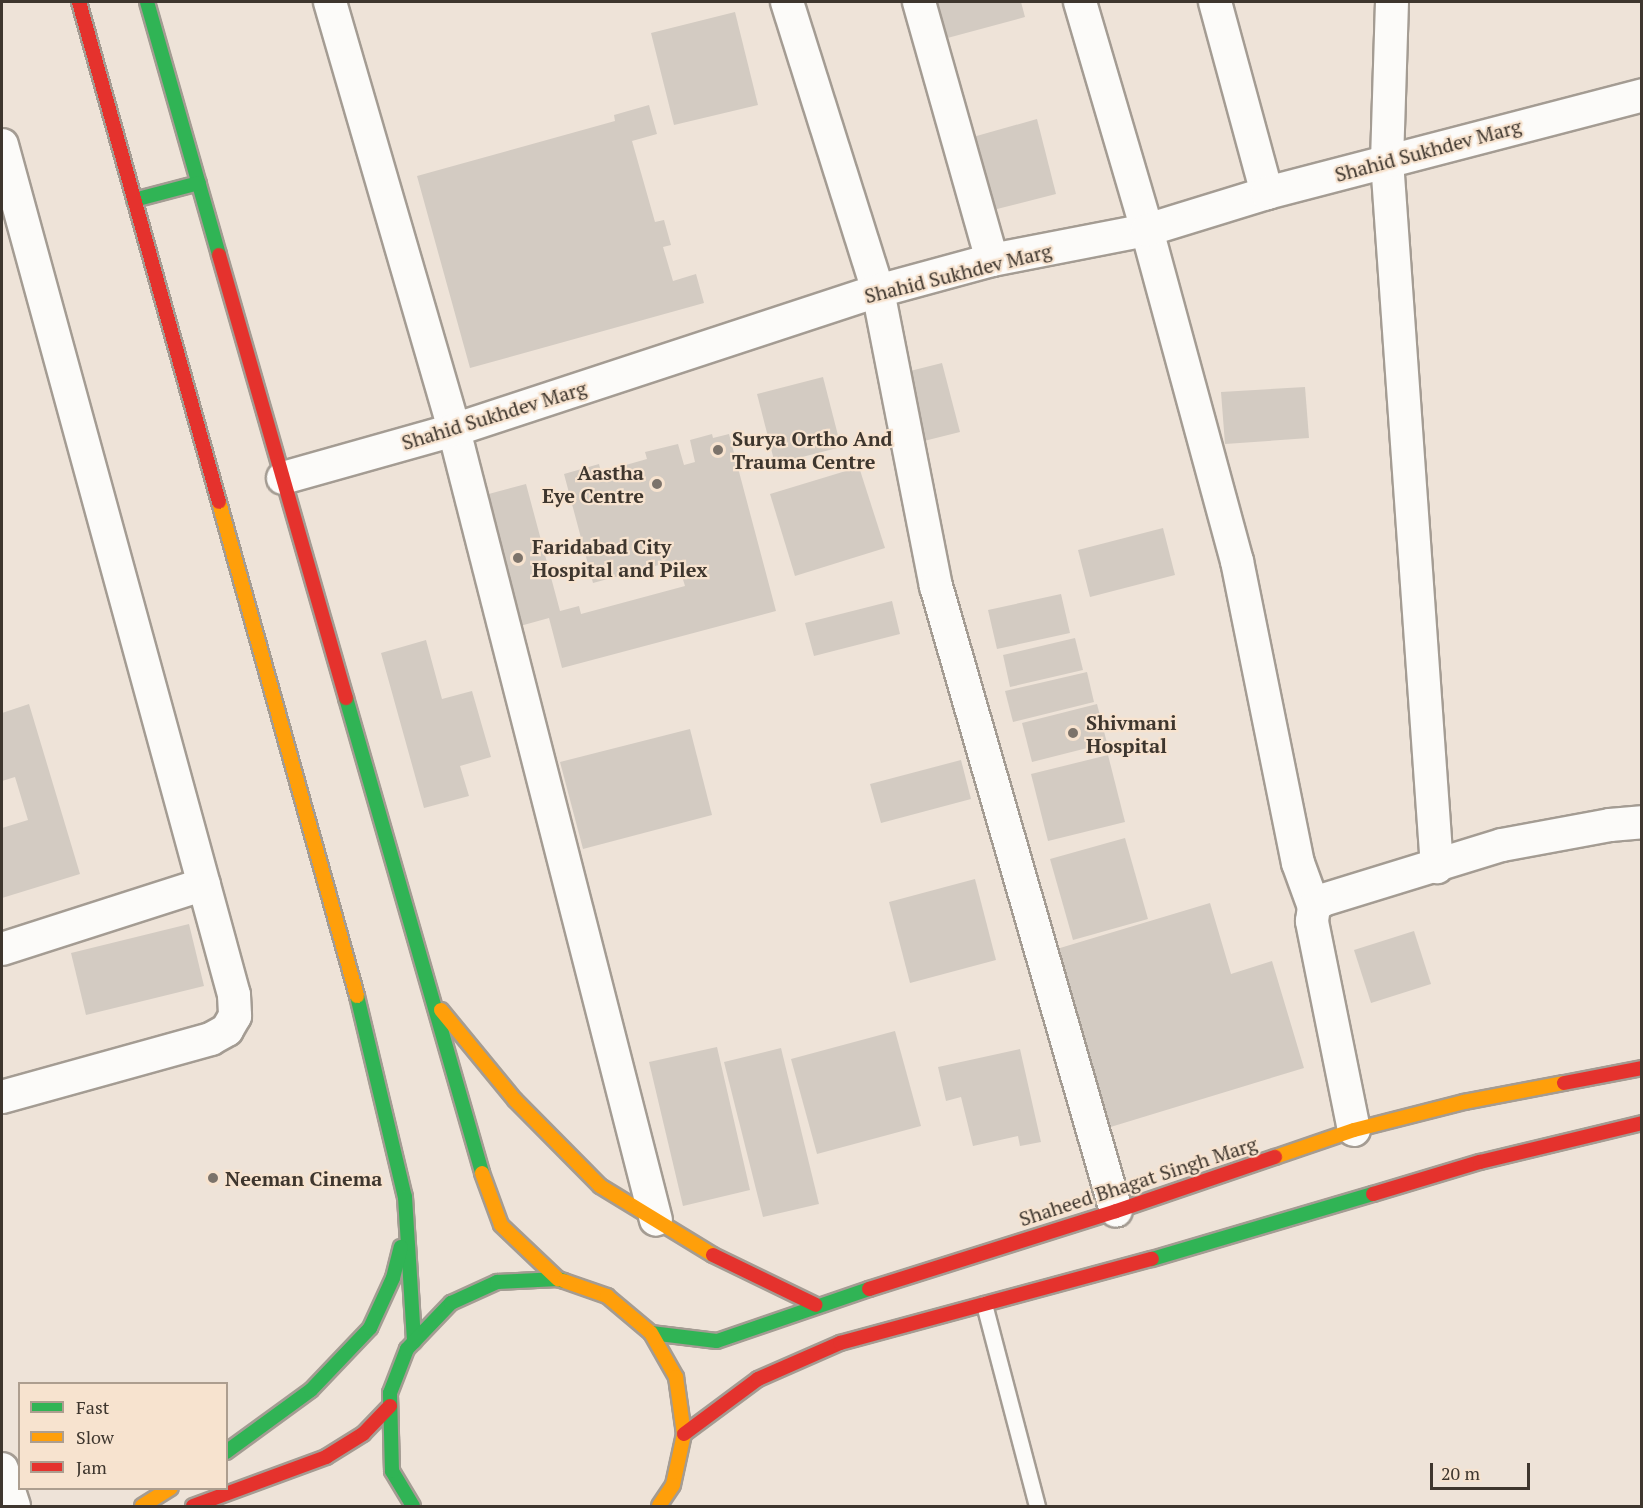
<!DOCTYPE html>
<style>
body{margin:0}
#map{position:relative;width:1643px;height:1508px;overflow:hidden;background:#eee3d8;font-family:"PT Serif",serif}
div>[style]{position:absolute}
.building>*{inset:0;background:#d3cbc2}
.roads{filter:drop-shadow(2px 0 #a49c93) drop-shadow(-2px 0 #a49c93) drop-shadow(0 2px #a49c93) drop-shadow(0 -2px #a49c93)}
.lane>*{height:15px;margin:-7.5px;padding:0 7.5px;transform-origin:7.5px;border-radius:7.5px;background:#fcfbf9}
.street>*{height:32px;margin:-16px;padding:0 16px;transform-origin:16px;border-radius:16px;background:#fcfbf9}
.fast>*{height:14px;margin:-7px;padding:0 7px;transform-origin:7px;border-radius:7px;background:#30b455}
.slow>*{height:14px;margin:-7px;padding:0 7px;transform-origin:7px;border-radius:7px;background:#ff9f0a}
.jam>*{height:14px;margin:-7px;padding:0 7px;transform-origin:7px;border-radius:7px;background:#e5322d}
.dots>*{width:16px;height:16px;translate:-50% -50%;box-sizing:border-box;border:3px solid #f7e3cf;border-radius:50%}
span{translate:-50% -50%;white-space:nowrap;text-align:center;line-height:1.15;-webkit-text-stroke:4.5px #f7e3cf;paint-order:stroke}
.street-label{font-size:20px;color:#3e362e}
.poi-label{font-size:20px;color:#3e362e;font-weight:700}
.left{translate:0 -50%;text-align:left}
.right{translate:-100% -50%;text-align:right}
.frame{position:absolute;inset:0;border:3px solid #3e362e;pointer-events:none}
.legend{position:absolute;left:18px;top:1382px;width:210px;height:108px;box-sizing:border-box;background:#f7e3cf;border:2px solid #ad9e8f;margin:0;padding:8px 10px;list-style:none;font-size:18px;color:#3e362e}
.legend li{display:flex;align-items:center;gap:12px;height:30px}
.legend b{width:30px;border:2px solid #ad9e8f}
.scale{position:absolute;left:1430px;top:1463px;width:100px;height:27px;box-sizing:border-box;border:3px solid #3e362e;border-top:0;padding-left:8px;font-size:18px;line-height:21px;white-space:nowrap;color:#3e362e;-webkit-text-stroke:4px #f7e3cf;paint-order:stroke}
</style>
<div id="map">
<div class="building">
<i style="clip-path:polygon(930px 2px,1021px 2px,1025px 17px,940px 40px)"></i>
<i style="clip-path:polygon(735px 12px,758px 105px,674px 125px,651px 33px)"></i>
<i style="clip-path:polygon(649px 105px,657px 134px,632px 141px,655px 222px,664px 220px,671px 245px,663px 247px,673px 281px,696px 274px,704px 303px,470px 368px,417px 176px,615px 121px,614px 115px)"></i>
<i style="clip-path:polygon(1037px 119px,1056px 194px,993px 210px,973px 137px)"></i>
<i style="clip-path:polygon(942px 363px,960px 432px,916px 443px,898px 374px)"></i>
<i style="clip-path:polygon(823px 377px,841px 447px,775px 464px,757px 394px)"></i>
<i style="clip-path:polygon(1305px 387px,1309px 438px,1225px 444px,1221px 392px)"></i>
<i style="clip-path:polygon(712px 434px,713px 438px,729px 434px,776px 611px,562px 668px,549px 618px,520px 626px,485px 495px,526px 484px,560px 611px,579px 606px,581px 614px,685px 586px,677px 560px,593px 583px,564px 474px,599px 464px,601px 472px,647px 459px,645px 452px,678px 444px,684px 465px,695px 462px,690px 440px)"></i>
<i style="clip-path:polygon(859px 467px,885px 548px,795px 576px,770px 494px)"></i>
<i style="clip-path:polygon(1163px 528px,1175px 575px,1090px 597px,1078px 550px)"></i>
<i style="clip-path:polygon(1061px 594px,1070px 633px,997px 649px,988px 610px)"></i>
<i style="clip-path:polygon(892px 601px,900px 634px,814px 656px,805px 623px)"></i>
<i style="clip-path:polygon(1075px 638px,1083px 670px,1010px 687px,1003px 655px)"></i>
<i style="clip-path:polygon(426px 640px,442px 699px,472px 691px,491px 757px,460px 766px,469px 796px,424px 808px,381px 653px)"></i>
<i style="clip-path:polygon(1087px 672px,1094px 702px,1013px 722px,1005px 691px)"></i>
<i style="clip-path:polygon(29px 704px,80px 874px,2px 898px,2px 828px,28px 820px,15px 777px,2px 781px,2px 713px)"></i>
<i style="clip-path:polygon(1097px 704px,1107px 743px,1032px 762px,1022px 723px)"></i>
<i style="clip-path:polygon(690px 729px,712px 815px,583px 849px,560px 762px)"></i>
<i style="clip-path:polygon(1108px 755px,1125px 822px,1048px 841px,1031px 774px)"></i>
<i style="clip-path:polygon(961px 760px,971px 799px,881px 823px,870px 784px)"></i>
<i style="clip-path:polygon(1125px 838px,1148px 919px,1073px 940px,1050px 859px)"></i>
<i style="clip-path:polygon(975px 879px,996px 960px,910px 983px,889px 902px)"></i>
<i style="clip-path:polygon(1210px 903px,1231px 974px,1272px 961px,1304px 1068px,1104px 1129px,1050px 951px)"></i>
<i style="clip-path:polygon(189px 924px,204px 986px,86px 1015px,71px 953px)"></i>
<i style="clip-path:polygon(1414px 931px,1431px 984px,1371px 1003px,1354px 950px)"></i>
<i style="clip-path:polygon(895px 1031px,921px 1126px,817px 1154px,791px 1059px)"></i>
<i style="clip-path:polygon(717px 1047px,750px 1190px,683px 1206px,649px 1062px)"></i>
<i style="clip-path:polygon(781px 1048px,819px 1204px,763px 1217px,724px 1062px)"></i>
<i style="clip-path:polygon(1020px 1049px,1041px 1142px,1020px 1146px,1018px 1136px,973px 1146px,961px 1097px,946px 1101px,938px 1067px)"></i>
</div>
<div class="roads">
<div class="lane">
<i style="left:984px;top:1304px;width:209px;rotate:75.3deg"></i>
</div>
<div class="street">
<i style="left:330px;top:2px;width:446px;rotate:73.8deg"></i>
<i style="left:454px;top:430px;width:815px;rotate:75.66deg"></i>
<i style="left:787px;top:2px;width:303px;rotate:72.5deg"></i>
<i style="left:878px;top:291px;width:301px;rotate:78.9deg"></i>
<i style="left:936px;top:586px;width:650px;rotate:73.93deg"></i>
<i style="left:919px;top:2px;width:268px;rotate:74.2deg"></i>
<i style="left:1080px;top:2px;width:238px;rotate:73.6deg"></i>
<i style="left:1147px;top:230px;width:343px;rotate:74.8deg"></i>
<i style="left:1237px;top:561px;width:308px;rotate:78.6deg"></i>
<i style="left:1298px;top:863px;width:47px;rotate:70deg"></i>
<i style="left:1215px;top:2px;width:198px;rotate:74.8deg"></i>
<i style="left:1392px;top:2px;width:159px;rotate:91.8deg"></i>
<i style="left:1387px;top:161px;width:708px;rotate:85.95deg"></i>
<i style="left:2px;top:145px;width:881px;rotate:74.73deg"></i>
<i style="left:234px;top:995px;width:21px;rotate:87deg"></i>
<i style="left:235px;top:1016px;width:16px;rotate:120deg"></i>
<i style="left:227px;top:1030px;width:18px;rotate:151deg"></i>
<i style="left:211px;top:1039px;width:217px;rotate:164.5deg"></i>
<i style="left:283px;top:478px;width:178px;rotate:-15.7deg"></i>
<i style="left:454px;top:430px;width:446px;rotate:-18.2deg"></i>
<i style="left:878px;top:291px;width:118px;rotate:-15.2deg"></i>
<i style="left:992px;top:260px;width:158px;rotate:-11deg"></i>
<i style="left:1147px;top:230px;width:126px;rotate:-17.1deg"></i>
<i style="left:1267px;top:193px;width:388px;rotate:-14.6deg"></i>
<i style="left:2px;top:949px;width:212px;rotate:-17.8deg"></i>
<i style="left:1354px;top:1130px;width:213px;rotate:-101.4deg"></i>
<i style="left:1312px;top:921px;width:14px;rotate:-82deg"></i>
<i style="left:1314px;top:907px;width:11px;rotate:-38deg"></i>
<i style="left:1323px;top:900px;width:187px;rotate:-17.1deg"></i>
<i style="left:1502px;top:845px;width:110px;rotate:-10.5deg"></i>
<i style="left:1610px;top:825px;width:32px;rotate:-5deg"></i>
<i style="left:2px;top:1469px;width:39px;rotate:72deg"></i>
</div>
<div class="fast">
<i style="left:147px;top:2px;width:263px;rotate:74.1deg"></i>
<i style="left:134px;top:200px;width:67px;rotate:-14.7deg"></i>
<i style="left:346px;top:698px;width:494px;rotate:74deg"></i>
<i style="left:357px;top:996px;width:207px;rotate:76.6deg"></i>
<i style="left:405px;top:1197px;width:145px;rotate:86.4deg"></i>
<i style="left:1152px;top:1259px;width:230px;rotate:-16.4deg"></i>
<i style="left:651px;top:1333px;width:66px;rotate:6.9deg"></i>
<i style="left:717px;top:1341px;width:161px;rotate:-18.9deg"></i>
<i style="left:226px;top:1452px;width:105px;rotate:-36.1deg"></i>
<i style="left:311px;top:1390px;width:86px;rotate:-46.4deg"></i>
<i style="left:370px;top:1328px;width:55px;rotate:-65.3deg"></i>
<i style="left:393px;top:1278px;width:32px;rotate:-76deg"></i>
<i style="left:413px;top:1506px;width:41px;rotate:-121deg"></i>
<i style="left:392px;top:1471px;width:78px;rotate:-91.5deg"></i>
<i style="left:390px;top:1393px;width:47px;rotate:-68.9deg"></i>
<i style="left:407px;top:1349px;width:64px;rotate:-46.3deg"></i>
<i style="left:451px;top:1303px;width:51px;rotate:-24.5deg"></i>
<i style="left:497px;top:1282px;width:61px;rotate:-2.8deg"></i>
<i style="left:558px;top:1279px;width:6px;rotate:18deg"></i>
</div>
<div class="slow">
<i style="left:219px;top:502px;width:513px;rotate:74.39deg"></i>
<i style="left:441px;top:1010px;width:117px;rotate:50.6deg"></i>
<i style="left:515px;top:1100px;width:121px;rotate:45.3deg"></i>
<i style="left:600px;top:1186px;width:132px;rotate:31.4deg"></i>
<i style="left:1275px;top:1157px;width:83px;rotate:-18.9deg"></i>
<i style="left:1354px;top:1130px;width:114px;rotate:-14.3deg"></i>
<i style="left:1464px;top:1102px;width:102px;rotate:-10.8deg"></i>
<i style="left:482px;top:1173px;width:55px;rotate:69.9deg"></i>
<i style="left:501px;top:1225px;width:79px;rotate:43.5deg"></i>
<i style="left:564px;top:1281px;width:46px;rotate:19.2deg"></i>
<i style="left:607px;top:1296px;width:57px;rotate:40.1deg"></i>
<i style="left:651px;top:1333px;width:51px;rotate:60.4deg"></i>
<i style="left:676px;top:1377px;width:58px;rotate:82deg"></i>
<i style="left:684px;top:1434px;width:52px;rotate:102.2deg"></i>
<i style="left:673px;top:1485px;width:25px;rotate:124deg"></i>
<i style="left:142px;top:1506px;width:34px;rotate:-32deg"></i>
</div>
<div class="jam">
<i style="left:79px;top:2px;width:519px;rotate:74.36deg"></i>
<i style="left:219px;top:255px;width:461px;rotate:74deg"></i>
<i style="left:1564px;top:1083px;width:79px;rotate:-10.9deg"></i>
<i style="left:1373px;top:1194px;width:112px;rotate:-16.7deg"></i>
<i style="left:1480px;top:1162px;width:167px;rotate:-13.5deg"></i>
<i style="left:713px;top:1255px;width:114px;rotate:25.9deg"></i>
<i style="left:869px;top:1289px;width:259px;rotate:-17.5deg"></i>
<i style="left:1116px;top:1211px;width:168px;rotate:-18.8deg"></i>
<i style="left:684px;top:1434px;width:92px;rotate:-36.6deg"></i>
<i style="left:758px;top:1379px;width:90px;rotate:-23.7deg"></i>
<i style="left:840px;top:1343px;width:323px;rotate:-15.1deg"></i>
<i style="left:193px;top:1506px;width:142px;rotate:-20.2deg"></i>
<i style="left:326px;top:1457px;width:44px;rotate:-31.9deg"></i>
<i style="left:363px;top:1434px;width:39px;rotate:-46deg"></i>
</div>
</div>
<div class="dots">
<i style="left:718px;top:450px;background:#7c736a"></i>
<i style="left:657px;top:484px;background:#7c736a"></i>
<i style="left:518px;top:558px;background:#7c736a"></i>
<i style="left:1073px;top:733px;background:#7c736a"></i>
<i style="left:213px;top:1178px;background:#7c736a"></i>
</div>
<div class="street-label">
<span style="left:1428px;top:150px;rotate:-15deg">Shahid Sukhdev Marg</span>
<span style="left:958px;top:273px;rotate:-14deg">Shahid Sukhdev Marg</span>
<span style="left:494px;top:415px;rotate:-17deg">Shahid Sukhdev Marg</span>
<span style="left:1138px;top:1181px;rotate:-18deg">Shaheed Bhagat Singh Marg</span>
</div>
<div class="poi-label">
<span class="left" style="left:732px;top:450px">Surya Ortho And<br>Trauma Centre</span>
<span class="right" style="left:644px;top:484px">Aastha<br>Eye Centre</span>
<span class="left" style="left:532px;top:558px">Faridabad City<br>Hospital and Pilex</span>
<span class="left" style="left:1086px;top:734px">Shivmani<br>Hospital</span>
<span class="left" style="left:225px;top:1178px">Neeman Cinema</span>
</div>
<div class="frame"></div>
<ul class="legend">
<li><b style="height:8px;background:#30b455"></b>Fast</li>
<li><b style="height:8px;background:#ff9f0a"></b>Slow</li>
<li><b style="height:8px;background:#e5322d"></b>Jam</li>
</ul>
<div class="scale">20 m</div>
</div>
